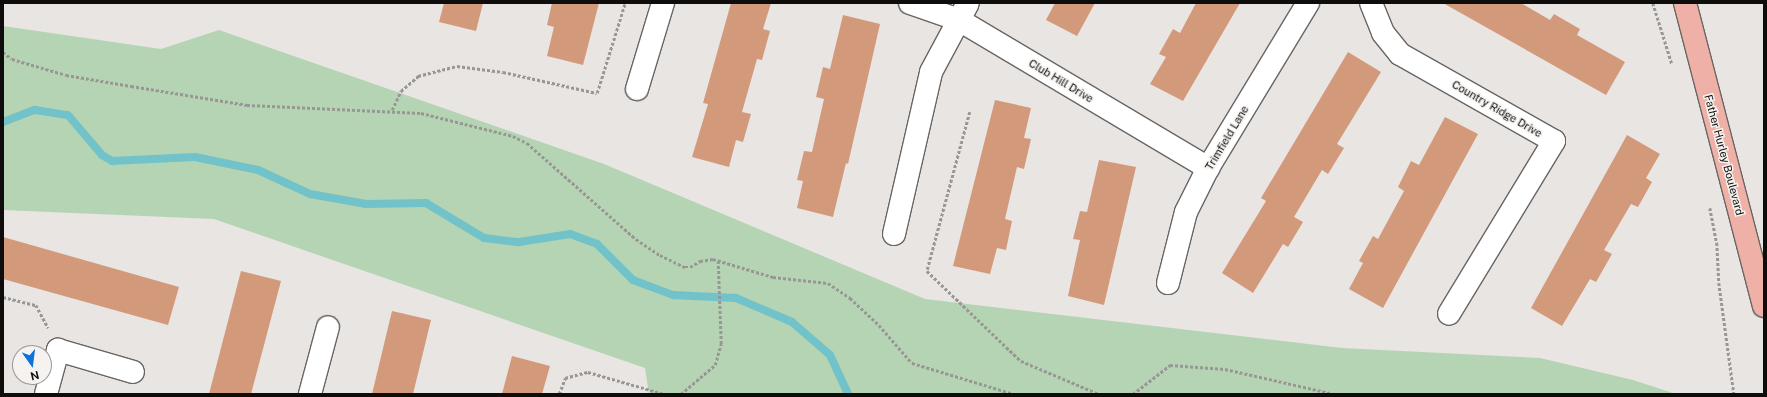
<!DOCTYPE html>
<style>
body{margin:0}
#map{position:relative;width:1767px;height:397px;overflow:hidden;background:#e8e5e3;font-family:"Public Sans",sans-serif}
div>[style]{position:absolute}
.green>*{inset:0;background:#b5d4b3}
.stream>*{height:8px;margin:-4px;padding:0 4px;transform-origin:4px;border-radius:4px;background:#72c3c9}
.building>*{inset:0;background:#d29a7b}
.path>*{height:2.5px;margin-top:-1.25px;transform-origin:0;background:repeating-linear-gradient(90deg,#999795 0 3px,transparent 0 5px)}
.roads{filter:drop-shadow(1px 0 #686563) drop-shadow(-1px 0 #686563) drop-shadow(0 1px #686563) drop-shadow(0 -1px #686563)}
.minor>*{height:22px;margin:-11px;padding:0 11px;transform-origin:11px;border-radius:11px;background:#fff}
.major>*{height:22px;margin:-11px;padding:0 11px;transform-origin:11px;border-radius:11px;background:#efb0a7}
span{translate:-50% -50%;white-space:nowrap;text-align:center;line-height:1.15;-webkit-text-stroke:3px #f5f2f0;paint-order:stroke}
.street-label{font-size:11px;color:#0e0d0c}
.frame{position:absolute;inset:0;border:4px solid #0e0d0c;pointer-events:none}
.north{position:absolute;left:12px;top:345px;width:40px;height:40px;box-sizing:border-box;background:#f5f2f0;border:1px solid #999695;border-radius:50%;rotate:166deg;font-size:11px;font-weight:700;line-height:16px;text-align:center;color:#0e0d0c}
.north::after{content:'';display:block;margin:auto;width:14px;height:18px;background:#0c73db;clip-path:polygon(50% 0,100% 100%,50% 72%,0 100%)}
</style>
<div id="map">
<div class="green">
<i style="clip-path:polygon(3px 26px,161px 49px,219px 30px,604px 164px,925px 299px,1342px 348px,1540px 358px,1633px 380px,1676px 394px,649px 394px,645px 368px,214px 219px,3px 210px)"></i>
</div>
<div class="stream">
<i style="left:3px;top:122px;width:34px;rotate:-21deg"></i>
<i style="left:35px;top:110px;width:33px;rotate:9deg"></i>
<i style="left:68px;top:115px;width:52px;rotate:49.6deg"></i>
<i style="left:102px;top:155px;width:12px;rotate:31deg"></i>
<i style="left:112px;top:161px;width:83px;rotate:-2.8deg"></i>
<i style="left:195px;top:157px;width:64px;rotate:11.7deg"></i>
<i style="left:258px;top:170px;width:57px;rotate:24.8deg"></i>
<i style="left:310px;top:194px;width:57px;rotate:10.1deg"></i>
<i style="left:366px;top:204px;width:60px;rotate:-1deg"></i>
<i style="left:426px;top:203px;width:68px;rotate:31.1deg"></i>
<i style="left:484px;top:238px;width:35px;rotate:7deg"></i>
<i style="left:519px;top:242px;width:52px;rotate:-8.9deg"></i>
<i style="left:570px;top:234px;width:29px;rotate:20deg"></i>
<i style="left:597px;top:244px;width:51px;rotate:45deg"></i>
<i style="left:633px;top:280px;width:43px;rotate:20.6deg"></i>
<i style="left:673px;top:295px;width:63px;rotate:2.7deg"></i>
<i style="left:736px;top:298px;width:61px;rotate:23.2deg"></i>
<i style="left:792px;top:322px;width:50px;rotate:41deg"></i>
<i style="left:830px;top:355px;width:43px;rotate:65.2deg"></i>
</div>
<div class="building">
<i style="clip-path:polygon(444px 3px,483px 3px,476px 31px,439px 22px)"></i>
<i style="clip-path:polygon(552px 3px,599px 3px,583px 65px,547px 56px,554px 27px,547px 25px)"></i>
<i style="clip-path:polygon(731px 3px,771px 3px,763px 29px,770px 31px,762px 60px,757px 59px,742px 112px,751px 114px,743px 142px,736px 140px,729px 167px,692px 157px,708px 104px,703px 103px)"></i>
<i style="clip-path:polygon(1055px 3px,1095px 3px,1077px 36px,1046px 20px)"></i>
<i style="clip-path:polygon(1196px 3px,1240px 3px,1183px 101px,1150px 84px,1166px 57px,1159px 54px,1173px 29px,1180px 33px)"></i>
<i style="clip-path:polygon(1443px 3px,1521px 3px,1550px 20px,1554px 14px,1580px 29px,1577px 35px,1625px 62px,1606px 95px)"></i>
<i style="clip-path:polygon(843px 15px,880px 24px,848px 164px,846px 163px,833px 217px,797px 208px,803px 181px,797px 180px,804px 151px,812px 152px,824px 99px,816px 97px,823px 67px,830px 69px)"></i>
<i style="clip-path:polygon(1348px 52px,1381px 72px,1337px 144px,1344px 148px,1328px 174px,1322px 170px,1294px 217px,1303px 222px,1288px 247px,1283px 244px,1253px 293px,1222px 273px,1266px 201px,1261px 198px)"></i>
<i style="clip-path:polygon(995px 100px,1031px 108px,1024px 138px,1031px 139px,1024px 169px,1017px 167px,1005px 219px,1012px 221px,1006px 250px,997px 248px,990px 274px,953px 266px)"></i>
<i style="clip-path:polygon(1445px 117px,1478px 134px,1383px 308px,1349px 289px,1363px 263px,1359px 261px,1373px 236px,1378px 239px,1404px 191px,1398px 187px,1411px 161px,1419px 165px)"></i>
<i style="clip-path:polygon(1627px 135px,1660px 154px,1646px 178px,1652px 182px,1638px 207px,1631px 204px,1604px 250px,1612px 254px,1596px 282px,1590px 279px,1562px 326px,1531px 308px)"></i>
<i style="clip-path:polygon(1099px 160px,1136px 167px,1104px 305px,1068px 296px,1080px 240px,1073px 239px,1080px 211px,1087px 212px)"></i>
<i style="clip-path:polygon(3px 237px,179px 287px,168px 325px,3px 279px)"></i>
<i style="clip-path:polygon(241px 271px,281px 281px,251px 394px,209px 394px)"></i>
<i style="clip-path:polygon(392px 311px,431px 320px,413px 394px,372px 394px)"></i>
<i style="clip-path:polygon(512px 356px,550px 366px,542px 394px,502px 394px)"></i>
</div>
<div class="path">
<i style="left:1653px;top:3px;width:64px;rotate:72.7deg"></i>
<i style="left:3px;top:52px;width:11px;rotate:38deg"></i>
<i style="left:12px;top:59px;width:56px;rotate:16.5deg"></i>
<i style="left:66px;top:75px;width:66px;rotate:9.6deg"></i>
<i style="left:131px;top:86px;width:118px;rotate:9.3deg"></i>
<i style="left:247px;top:105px;width:174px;rotate:2.6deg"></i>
<i style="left:421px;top:113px;width:95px;rotate:14deg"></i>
<i style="left:513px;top:136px;width:16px;rotate:27deg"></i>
<i style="left:527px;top:143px;width:145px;rotate:41.4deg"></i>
<i style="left:636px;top:239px;width:29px;rotate:34deg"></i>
<i style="left:660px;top:255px;width:28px;rotate:26deg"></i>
<i style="left:685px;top:267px;width:5px"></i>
<i style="left:690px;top:267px;width:12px;rotate:-31deg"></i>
<i style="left:700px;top:261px;width:13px;rotate:-9deg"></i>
<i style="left:713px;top:259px;width:63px;rotate:16.7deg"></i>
<i style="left:773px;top:277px;width:55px;rotate:6.2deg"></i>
<i style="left:828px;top:283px;width:27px;rotate:34deg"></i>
<i style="left:850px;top:298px;width:40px;rotate:43deg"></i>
<i style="left:879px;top:325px;width:50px;rotate:49deg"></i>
<i style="left:912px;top:363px;width:107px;rotate:16.9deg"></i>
<i style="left:392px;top:110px;width:21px;rotate:-65deg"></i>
<i style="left:401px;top:91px;width:23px;rotate:-41deg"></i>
<i style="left:418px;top:76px;width:40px;rotate:-14.4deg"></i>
<i style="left:457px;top:66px;width:46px;rotate:7.4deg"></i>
<i style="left:503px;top:72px;width:96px;rotate:12.6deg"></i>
<i style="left:597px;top:93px;width:94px;rotate:-72.7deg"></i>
<i style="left:970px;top:112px;width:165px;rotate:105.1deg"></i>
<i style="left:927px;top:271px;width:130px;rotate:43.8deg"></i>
<i style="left:1021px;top:361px;width:85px;rotate:22.9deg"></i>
<i style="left:1710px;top:208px;width:36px;rotate:79deg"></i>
<i style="left:1717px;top:243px;width:40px;rotate:87.1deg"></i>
<i style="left:1719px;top:283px;width:112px;rotate:82.3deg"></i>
<i style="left:3px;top:297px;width:34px;rotate:14deg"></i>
<i style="left:36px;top:305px;width:26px;rotate:62deg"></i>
<i style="left:559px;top:394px;width:17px;rotate:-69deg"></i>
<i style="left:565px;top:378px;width:24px;rotate:-15deg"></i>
<i style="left:588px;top:372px;width:79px;rotate:16.1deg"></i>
<i style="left:681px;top:394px;width:45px;rotate:-40.5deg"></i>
<i style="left:715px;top:365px;width:22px;rotate:-74deg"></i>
<i style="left:721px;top:344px;width:83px;rotate:-92.1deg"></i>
<i style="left:1133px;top:394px;width:47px;rotate:-38.1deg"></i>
<i style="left:1170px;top:365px;width:55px;rotate:4.2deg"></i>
<i style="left:1225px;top:369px;width:112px;rotate:12.9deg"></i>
</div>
<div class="roads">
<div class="minor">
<i style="left:910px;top:3px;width:52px;rotate:19.1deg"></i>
<i style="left:959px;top:20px;width:290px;rotate:30.7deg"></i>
<i style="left:1371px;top:3px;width:32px;rotate:68deg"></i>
<i style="left:1383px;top:33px;width:27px;rotate:51deg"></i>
<i style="left:1400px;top:54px;width:177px;rotate:29.5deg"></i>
<i style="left:1554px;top:141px;width:202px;rotate:121.3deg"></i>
<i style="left:637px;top:89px;width:90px;rotate:-73.2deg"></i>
<i style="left:894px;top:234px;width:166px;rotate:-77.1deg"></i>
<i style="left:931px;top:72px;width:78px;rotate:-61.8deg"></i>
<i style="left:1168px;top:283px;width:73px;rotate:-75.8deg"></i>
<i style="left:1186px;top:212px;width:49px;rotate:-63.4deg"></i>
<i style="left:1208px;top:168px;width:193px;rotate:-58.8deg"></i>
<i style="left:46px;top:394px;width:46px;rotate:-74.7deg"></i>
<i style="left:58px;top:350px;width:78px;rotate:16.3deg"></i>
<i style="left:310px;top:394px;width:69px;rotate:-75deg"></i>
</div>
<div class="major">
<i style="left:1685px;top:3px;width:313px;rotate:75.4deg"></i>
</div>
</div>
<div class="street-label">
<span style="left:1061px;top:81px;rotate:31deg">Club Hill Drive</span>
<span style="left:1497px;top:109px;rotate:30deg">Country Ridge Drive</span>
<span style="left:1227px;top:138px;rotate:-59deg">Trimfield Lane</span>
<span style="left:1724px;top:155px;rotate:75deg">Father Hurley Boulevard</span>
</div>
<div class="frame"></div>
<div class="north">N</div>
</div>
